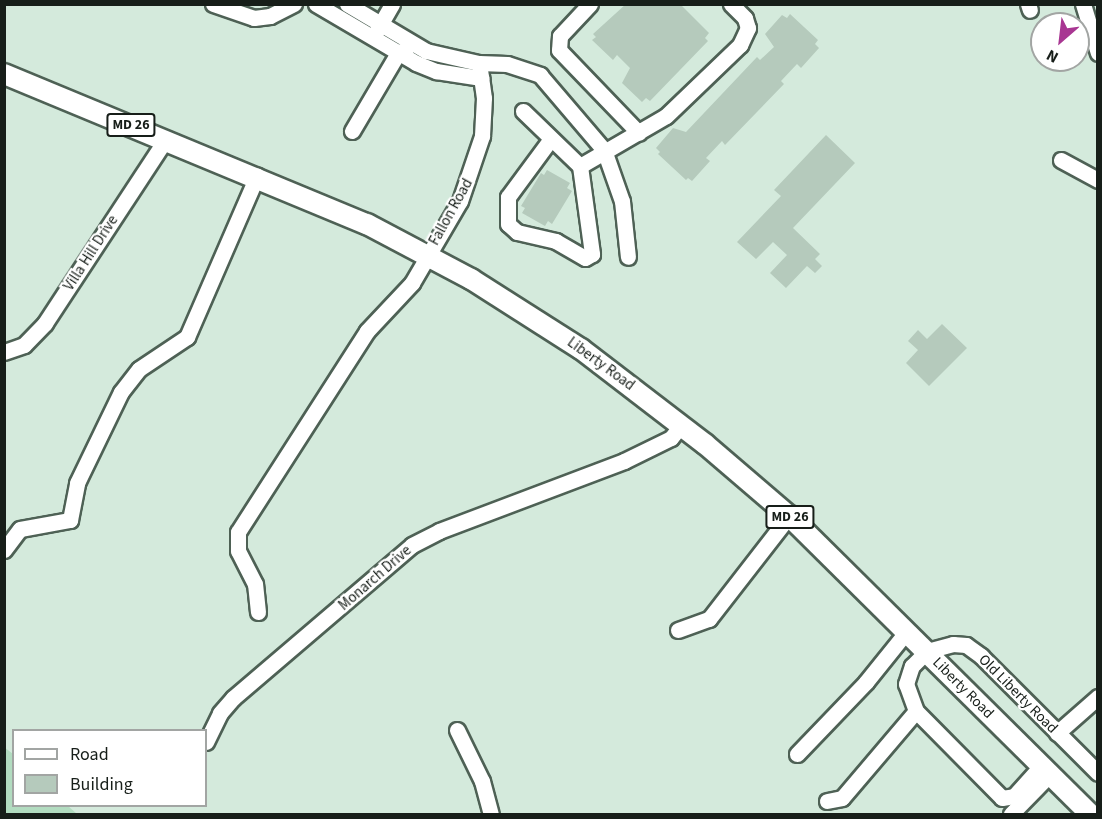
<!DOCTYPE html>
<style>
body{margin:0}
#map{position:relative;width:1102px;height:819px;overflow:hidden;background:#d4eadc;font-family:"Source Sans 3",sans-serif}
div>[style]{position:absolute}
.green>*{inset:0;background:#b2dcc0}
.building>*{inset:0;background:#b5cabc}
.roads{filter:drop-shadow(2px 0 #4e6155) drop-shadow(-2px 0 #4e6155) drop-shadow(0 2px #4e6155) drop-shadow(0 -2px #4e6155)}
.minor>*{height:15px;margin:-7.5px;padding:0 7.5px;transform-origin:7.5px;border-radius:7.5px;background:#fff}
.major>*{height:20px;margin:-10px;padding:0 10px;transform-origin:10px;border-radius:10px;background:#fff}
span{translate:-50% -50%;white-space:nowrap;text-align:center;line-height:1.15;-webkit-text-stroke:4.5px #fff;paint-order:stroke}
.shield-label span{padding:2px 4px;background:#fff;border:2px solid;border-radius:4px;-webkit-text-stroke-width:0}
.shield-label{font-size:14px;color:#171e19;font-weight:700}
.street-label{font-size:15px;color:#171e19}
.frame{position:absolute;inset:0;border:6px solid #171e19;pointer-events:none}
.legend{position:absolute;left:12px;top:729px;width:195px;height:78px;box-sizing:border-box;background:#fff;border:2px solid #a2a5a3;margin:0;padding:8px 10px;list-style:none;font-size:18px;color:#171e19}
.legend li{display:flex;align-items:center;gap:12px;height:30px}
.legend b{width:30px;border:2px solid #a2a5a3}
.north{position:absolute;left:1030px;top:12px;width:60px;height:60px;box-sizing:border-box;background:#fff;border:2px solid #a2a5a3;border-radius:50%;rotate:208deg;font-size:16px;font-weight:700;line-height:24px;text-align:center;color:#171e19}
.north::after{content:'';display:block;margin:auto;width:21px;height:27px;background:#a83692;clip-path:polygon(50% 0,100% 100%,50% 72%,0 100%)}
</style>
<div id="map">
<div class="green">
<i style="clip-path:polygon(4px 747px,13px 754px,14px 806px,68px 806px,77px 814px,5px 814px)"></i>
</div>
<div class="building">
<i style="clip-path:polygon(626px 4px,680px 4px,709px 33px,705px 38px,708px 41px,650px 101px,646px 98px,642px 102px,622px 83px,630px 68px,617px 55px,613px 60px,592px 40px,596px 37px,593px 34px)"></i>
<i style="clip-path:polygon(790px 14px,818px 40px,815px 44px,819px 48px,801px 68px,797px 64px,781px 81px,784px 84px,725px 145px,722px 141px,706px 158px,710px 161px,692px 181px,688px 178px,686px 180px,658px 154px,660px 152px,656px 148px,673px 128px,686px 132px,757px 57px,760px 60px,774px 47px,765px 34px,782px 15px,787px 18px)"></i>
<i style="clip-path:polygon(826px 135px,855px 163px,793px 228px,820px 254px,815px 259px,822px 266px,815px 273px,807px 266px,786px 288px,770px 273px,787px 255px,773px 242px,756px 259px,737px 242px,781px 196px,774px 190px)"></i>
<i style="clip-path:polygon(547px 170px,570px 183px,567px 188px,572px 191px,552px 224px,548px 221px,545px 226px,522px 213px,525px 208px,521px 206px,541px 173px,544px 175px)"></i>
<i style="clip-path:polygon(942px 324px,967px 348px,929px 386px,906px 363px,918px 350px,908px 341px,918px 330px,927px 339px)"></i>
</div>
<div class="roads">
<div class="minor">
<i style="left:213px;top:4px;width:43px;rotate:18.9deg"></i>
<i style="left:254px;top:18px;width:16px;rotate:-7deg"></i>
<i style="left:270px;top:16px;width:27px;rotate:-27deg"></i>
<i style="left:316px;top:4px;width:116px;rotate:30.5deg"></i>
<i style="left:416px;top:63px;width:22px;rotate:22deg"></i>
<i style="left:436px;top:71px;width:46px;rotate:8.8deg"></i>
<i style="left:347px;top:4px;width:92px;rotate:30.7deg"></i>
<i style="left:426px;top:51px;width:54px;rotate:12.8deg"></i>
<i style="left:479px;top:63px;width:28px;rotate:2deg"></i>
<i style="left:507px;top:64px;width:35px;rotate:18deg"></i>
<i style="left:540px;top:75px;width:99px;rotate:49.5deg"></i>
<i style="left:604px;top:150px;width:54px;rotate:70.6deg"></i>
<i style="left:622px;top:201px;width:56px;rotate:83.9deg"></i>
<i style="left:590px;top:4px;width:44px;rotate:133.2deg"></i>
<i style="left:560px;top:36px;width:14px;rotate:94deg"></i>
<i style="left:559px;top:50px;width:115px;rotate:46.1deg"></i>
<i style="left:1028px;top:4px;width:6px;rotate:72deg"></i>
<i style="left:1083px;top:4px;width:51px;rotate:73deg"></i>
<i style="left:376px;top:32px;width:32px;rotate:-60deg"></i>
<i style="left:523px;top:111px;width:79px;rotate:44deg"></i>
<i style="left:580px;top:166px;width:89px;rotate:82.2deg"></i>
<i style="left:592px;top:254px;width:8px;rotate:150deg"></i>
<i style="left:585px;top:258px;width:34px;rotate:-150deg"></i>
<i style="left:556px;top:241px;width:40px;rotate:-167deg"></i>
<i style="left:517px;top:232px;width:12px;rotate:-138deg"></i>
<i style="left:508px;top:224px;width:27px;rotate:-90deg"></i>
<i style="left:508px;top:197px;width:71px;rotate:-53.6deg"></i>
<i style="left:352px;top:131px;width:91px;rotate:-59.5deg"></i>
<i style="left:398px;top:53px;width:9px;rotate:-27deg"></i>
<i style="left:1061px;top:160px;width:42px;rotate:28.4deg"></i>
<i style="left:580px;top:166px;width:99px;rotate:-30.2deg"></i>
<i style="left:666px;top:116px;width:103px;rotate:-43.8deg"></i>
<i style="left:740px;top:45px;width:19px;rotate:-65deg"></i>
<i style="left:748px;top:28px;width:10px;rotate:-107deg"></i>
<i style="left:745px;top:18px;width:20px;rotate:-135deg"></i>
<i style="left:4px;top:352px;width:21px;rotate:-19deg"></i>
<i style="left:24px;top:345px;width:30px;rotate:-46deg"></i>
<i style="left:45px;top:323px;width:220px;rotate:-56.7deg"></i>
<i style="left:4px;top:550px;width:26px;rotate:-53deg"></i>
<i style="left:20px;top:529px;width:51px;rotate:-10.2deg"></i>
<i style="left:70px;top:520px;width:38px;rotate:-79deg"></i>
<i style="left:77px;top:483px;width:101px;rotate:-64.2deg"></i>
<i style="left:121px;top:392px;width:29px;rotate:-52deg"></i>
<i style="left:139px;top:369px;width:58px;rotate:-33.7deg"></i>
<i style="left:187px;top:337px;width:176px;rotate:-66.5deg"></i>
<i style="left:258px;top:612px;width:28px;rotate:-96deg"></i>
<i style="left:255px;top:584px;width:37px;rotate:-117deg"></i>
<i style="left:238px;top:551px;width:19px;rotate:-90deg"></i>
<i style="left:238px;top:532px;width:239px;rotate:-57.3deg"></i>
<i style="left:367px;top:331px;width:66px;rotate:-46.8deg"></i>
<i style="left:412px;top:283px;width:95px;rotate:-59.7deg"></i>
<i style="left:460px;top:201px;width:69px;rotate:-71.3deg"></i>
<i style="left:482px;top:136px;width:38px;rotate:-87deg"></i>
<i style="left:484px;top:98px;width:35px;rotate:-98deg"></i>
<i style="left:678px;top:630px;width:33px;rotate:-20deg"></i>
<i style="left:709px;top:619px;width:130px;rotate:-52.2deg"></i>
<i style="left:916px;top:711px;width:122px;rotate:45.3deg"></i>
<i style="left:1002px;top:798px;width:12px;rotate:-9deg"></i>
<i style="left:1014px;top:796px;width:40px;rotate:-48deg"></i>
<i style="left:457px;top:730px;width:57px;rotate:63.9deg"></i>
<i style="left:482px;top:781px;width:34px;rotate:75deg"></i>
<i style="left:1057px;top:733px;width:55px;rotate:-41.3deg"></i>
<i style="left:206px;top:742px;width:32px;rotate:-64deg"></i>
<i style="left:220px;top:713px;width:20px;rotate:-49deg"></i>
<i style="left:233px;top:698px;width:235px;rotate:-40.5deg"></i>
<i style="left:412px;top:545px;width:30px;rotate:-27deg"></i>
<i style="left:439px;top:531px;width:198px;rotate:-20.7deg"></i>
<i style="left:624px;top:461px;width:52px;rotate:-26.1deg"></i>
<i style="left:671px;top:438px;width:16px;rotate:-52deg"></i>
<i style="left:797px;top:754px;width:100px;rotate:-46.2deg"></i>
<i style="left:866px;top:682px;width:65px;rotate:-51.2deg"></i>
<i style="left:827px;top:801px;width:15px;rotate:-11deg"></i>
<i style="left:842px;top:798px;width:114px;rotate:-49.6deg"></i>
<i style="left:916px;top:711px;width:29px;rotate:-110deg"></i>
<i style="left:906px;top:684px;width:19px;rotate:-72deg"></i>
<i style="left:912px;top:666px;width:21px;rotate:-45deg"></i>
<i style="left:927px;top:651px;width:27px;rotate:-15deg"></i>
<i style="left:953px;top:644px;width:13px;rotate:4deg"></i>
<i style="left:966px;top:645px;width:19px;rotate:36deg"></i>
<i style="left:981px;top:656px;width:165px;rotate:45deg"></i>
<i style="left:1011px;top:814px;width:56px;rotate:-45.7deg"></i>
</div>
<div class="major">
<i style="left:4px;top:74px;width:393px;rotate:22.5deg"></i>
<i style="left:367px;top:224px;width:118px;rotate:27.9deg"></i>
<i style="left:471px;top:279px;width:130px;rotate:32.5deg"></i>
<i style="left:581px;top:349px;width:156px;rotate:37.5deg"></i>
<i style="left:705px;top:444px;width:111px;rotate:40.6deg"></i>
<i style="left:789px;top:516px;width:424px;rotate:44.7deg"></i>
</div>
</div>
<div class="shield-label">
<span style="left:131px;top:125px">MD 26</span>
<span style="left:790px;top:517px">MD 26</span>
</div>
<div class="street-label">
<span style="left:451px;top:212px;rotate:-61deg">Fallon Road</span>
<span style="left:91px;top:253px;rotate:-57deg">Villa Hill Drive</span>
<span style="left:601px;top:364px;rotate:36deg">Liberty Road</span>
<span style="left:375px;top:578px;rotate:-41deg">Monarch Drive</span>
<span style="left:963px;top:688px;rotate:45deg">Liberty Road</span>
<span style="left:1018px;top:694px;rotate:45deg">Old Liberty Road</span>
</div>
<div class="frame"></div>
<ul class="legend">
<li><b style="height:8px;background:#fff"></b>Road</li>
<li><b style="height:16px;background:#b5cabc"></b>Building</li>
</ul>
<div class="north">N</div>
</div>
